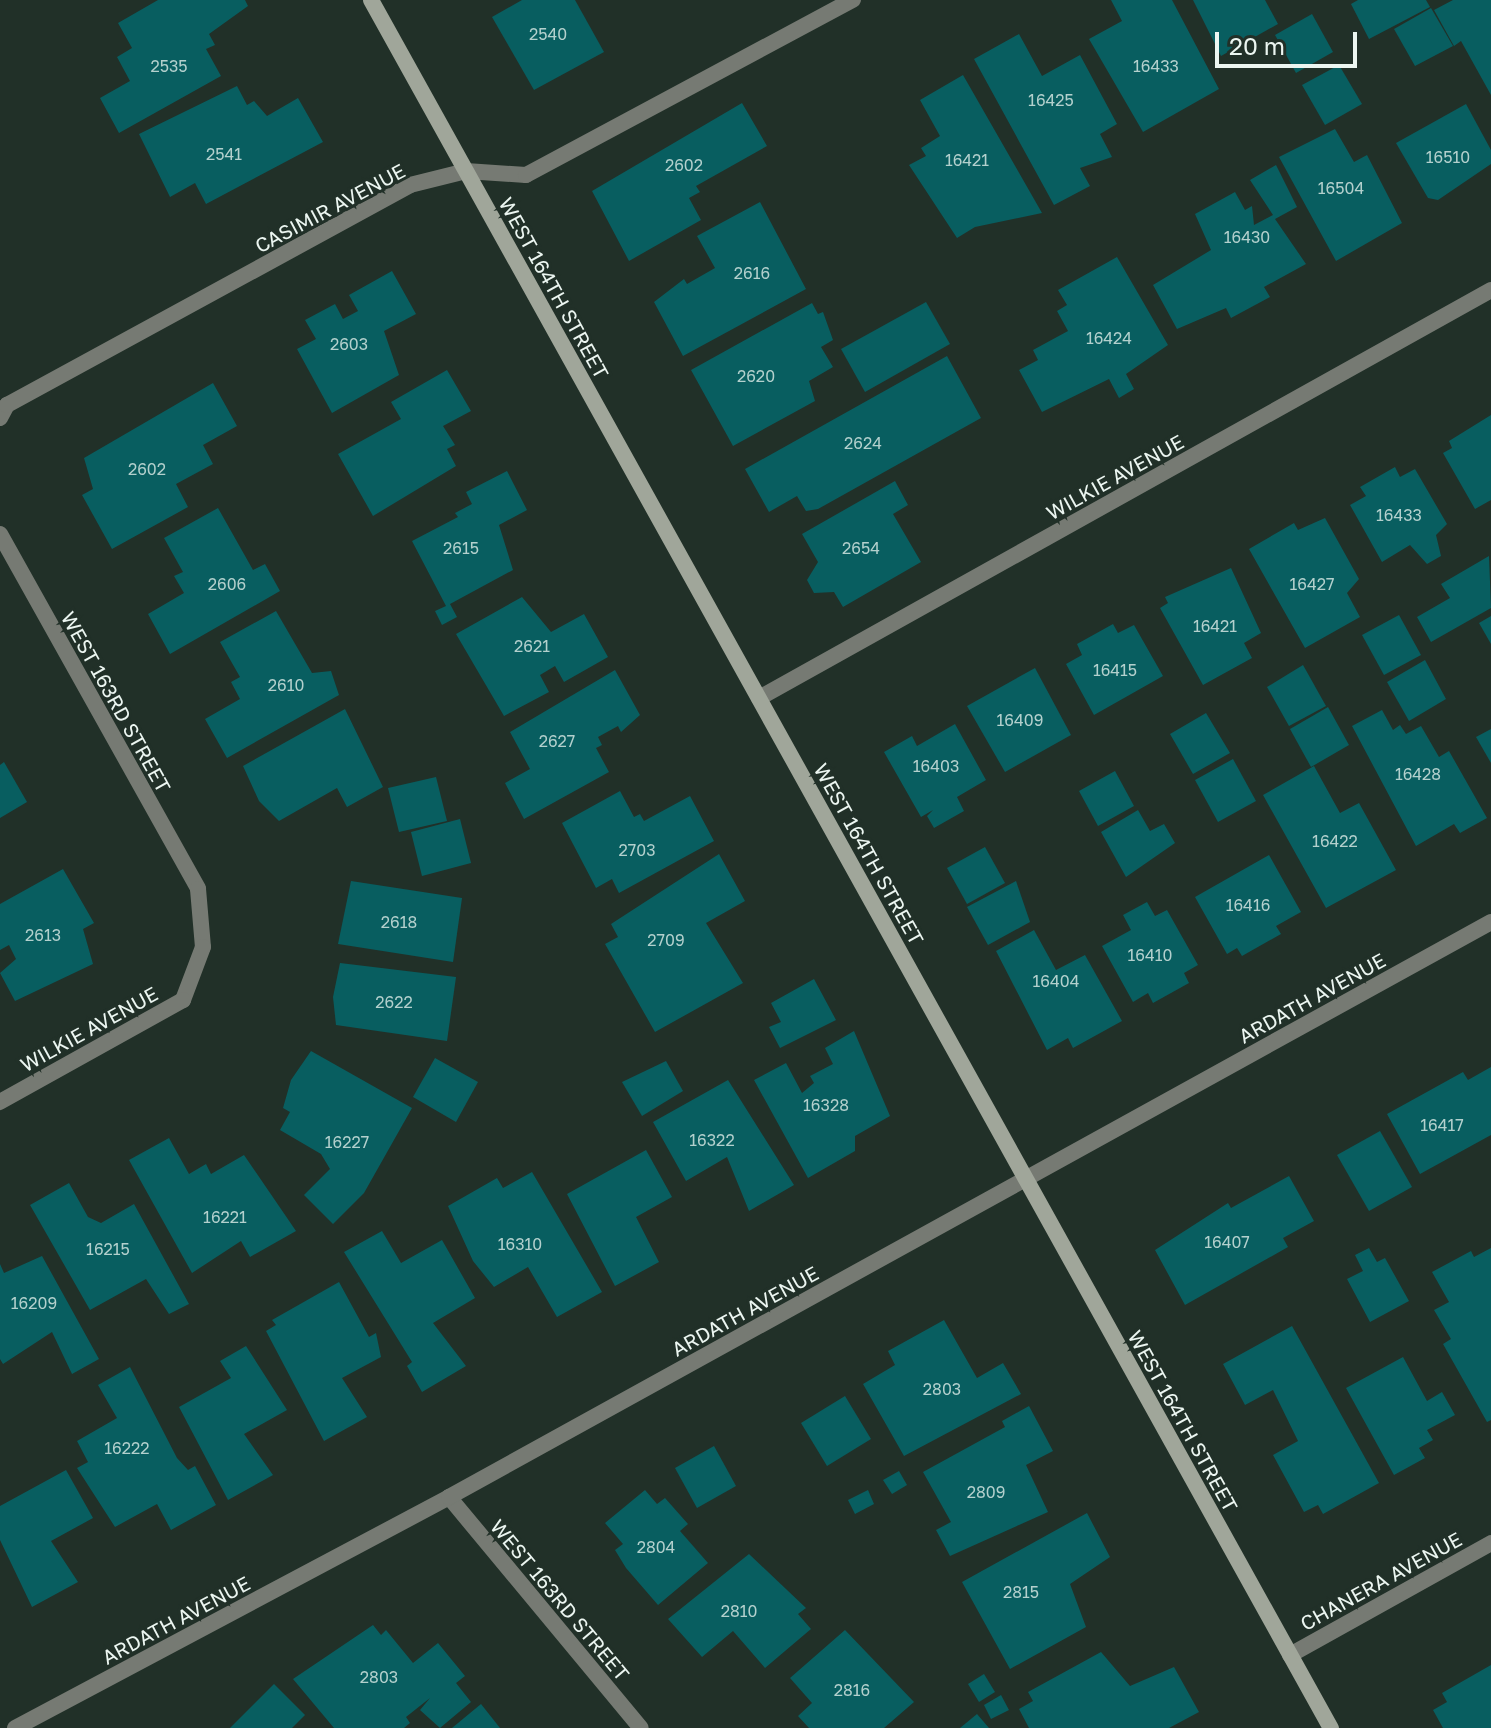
<!DOCTYPE html>
<style>
body{margin:0}
#map{position:relative;width:1491px;height:1728px;overflow:hidden;background:#213028;font-family:"Golos Text",sans-serif}
div>[style]{position:absolute}
.building>*{inset:0;background:#085e60}
.street>*{height:16px;margin:-8px;padding:0 8px;transform-origin:8px;border-radius:8px;background:#767a73}
.secondary>*{height:16px;margin:-8px;padding:0 8px;transform-origin:8px;border-radius:8px;background:#a0a69a}
span{translate:-50% -50%;white-space:nowrap;text-align:center;line-height:1.15;-webkit-text-stroke:6px #213028;paint-order:stroke}
.number-label{font-size:16px;color:#b3d0cd}
.number-label span{-webkit-text-stroke-width:0}
.street-label{font-size:20px;color:#ecf6f1}
.scale{position:absolute;left:1215px;top:32px;width:142px;height:36px;box-sizing:border-box;border:4px solid #ecf6f1;border-top:0;padding-left:10px;font-size:24px;line-height:28px;white-space:nowrap;color:#ecf6f1;-webkit-text-stroke:6px #213028;paint-order:stroke}
</style>
<div id="map">
<div class="building">
<i style="clip-path:polygon(158px 0,245px 0,248px 6px,209px 34px,215px 45px,206px 49px,221px 76px,119px 133px,100px 98px,130px 81px,117px 57px,132px 48px,118px 23px)"></i>
<i style="clip-path:polygon(522px 0,575px 0,604px 52px,534px 90px,492px 17px)"></i>
<i style="clip-path:polygon(1111px 0,1172px 0,1219px 89px,1143px 132px,1089px 39px,1122px 21px)"></i>
<i style="clip-path:polygon(1193px 0,1265px 0,1278px 24px,1221px 56px)"></i>
<i style="clip-path:polygon(1358px 0,1426px 0,1430px 7px,1369px 39px,1351px 4px)"></i>
<i style="clip-path:polygon(1453px 0,1491px 0,1491px 95px,1461px 41px,1454px 46px,1434px 10px)"></i>
<i style="clip-path:polygon(1431px 8px,1453px 46px,1415px 66px,1394px 29px)"></i>
<i style="clip-path:polygon(1312px 14px,1333px 52px,1296px 73px,1275px 35px)"></i>
<i style="clip-path:polygon(1019px 34px,1042px 76px,1080px 55px,1117px 124px,1100px 134px,1112px 157px,1080px 168px,1090px 186px,1054px 205px,974px 59px)"></i>
<i style="clip-path:polygon(1339px 65px,1362px 104px,1325px 125px,1302px 85px)"></i>
<i style="clip-path:polygon(963px 75px,1042px 213px,975px 227px,957px 238px,909px 165px,926px 156px,921px 148px,940px 136px,920px 100px)"></i>
<i style="clip-path:polygon(237px 86px,247px 105px,254px 101px,267px 116px,298px 98px,323px 142px,206px 204px,195px 183px,170px 197px,139px 134px)"></i>
<i style="clip-path:polygon(742px 103px,767px 146px,696px 186px,700px 192px,689px 198px,701px 220px,629px 261px,592px 191px)"></i>
<i style="clip-path:polygon(1466px 104px,1491px 150px,1491px 164px,1438px 200px,1428px 198px,1396px 143px)"></i>
<i style="clip-path:polygon(1335px 129px,1354px 162px,1367px 155px,1402px 223px,1336px 261px,1279px 157px)"></i>
<i style="clip-path:polygon(1276px 165px,1297px 207px,1275px 219px,1306px 264px,1264px 287px,1270px 297px,1231px 318px,1226px 308px,1177px 329px,1153px 285px,1211px 250px,1195px 214px,1235px 192px,1245px 210px,1252px 206px,1254px 225px,1273px 215px,1250px 180px)"></i>
<i style="clip-path:polygon(760px 202px,806px 289px,683px 356px,654px 302px,684px 279px,687px 284px,715px 268px,697px 236px)"></i>
<i style="clip-path:polygon(1117px 257px,1168px 345px,1126px 374px,1134px 389px,1119px 398px,1109px 379px,1042px 412px,1019px 370px,1038px 360px,1033px 350px,1068px 331px,1057px 311px,1067px 305px,1058px 290px)"></i>
<i style="clip-path:polygon(392px 271px,416px 314px,384px 331px,399px 375px,332px 413px,297px 349px,316px 339px,305px 320px,335px 304px,343px 319px,358px 311px,349px 295px)"></i>
<i style="clip-path:polygon(926px 302px,950px 344px,865px 392px,841px 349px)"></i>
<i style="clip-path:polygon(812px 303px,818px 314px,823px 312px,833px 340px,821px 347px,833px 367px,809px 381px,815px 401px,733px 446px,691px 370px)"></i>
<i style="clip-path:polygon(947px 356px,981px 418px,818px 509px,806px 511px,797px 496px,769px 512px,745px 469px)"></i>
<i style="clip-path:polygon(447px 370px,471px 411px,443px 426px,455px 445px,447px 449px,456px 466px,373px 516px,338px 454px,401px 419px,391px 402px)"></i>
<i style="clip-path:polygon(213px 383px,237px 426px,203px 445px,213px 464px,176px 484px,188px 507px,112px 549px,82px 495px,93px 489px,84px 458px)"></i>
<i style="clip-path:polygon(1491px 415px,1491px 500px,1475px 509px,1443px 453px,1452px 448px,1449px 441px)"></i>
<i style="clip-path:polygon(1395px 467px,1400px 477px,1415px 469px,1447px 524px,1436px 535px,1441px 556px,1427px 564px,1410px 545px,1382px 562px,1350px 505px,1366px 496px,1360px 487px)"></i>
<i style="clip-path:polygon(507px 471px,527px 510px,499px 525px,513px 570px,450px 604px,457px 617px,442px 625px,435px 611px,446px 606px,412px 541px,458px 517px,455px 513px,472px 504px,466px 492px)"></i>
<i style="clip-path:polygon(895px 481px,908px 505px,893px 514px,921px 562px,843px 607px,834px 592px,814px 593px,807px 580px,818px 562px,802px 534px)"></i>
<i style="clip-path:polygon(218px 508px,253px 570px,265px 564px,280px 591px,170px 654px,148px 614px,184px 593px,174px 576px,183px 572px,164px 538px)"></i>
<i style="clip-path:polygon(1325px 518px,1359px 579px,1347px 593px,1360px 617px,1305px 648px,1249px 549px,1294px 523px,1298px 530px)"></i>
<i style="clip-path:polygon(1489px 556px,1491px 608px,1431px 642px,1417px 617px,1450px 598px,1441px 584px)"></i>
<i style="clip-path:polygon(1231px 568px,1261px 633px,1244px 643px,1252px 658px,1203px 685px,1160px 608px,1168px 603px,1165px 597px)"></i>
<i style="clip-path:polygon(522px 597px,551px 632px,584px 614px,608px 657px,564px 682px,555px 666px,540px 675px,549px 692px,504px 716px,456px 634px)"></i>
<i style="clip-path:polygon(276px 611px,312px 673px,331px 671px,339px 695px,227px 758px,205px 719px,240px 699px,231px 682px,240px 677px,220px 642px)"></i>
<i style="clip-path:polygon(1399px 615px,1421px 655px,1384px 675px,1362px 635px)"></i>
<i style="clip-path:polygon(1491px 616px,1491px 644px,1479px 623px)"></i>
<i style="clip-path:polygon(1113px 624px,1118px 633px,1134px 625px,1163px 676px,1094px 715px,1066px 664px,1082px 655px,1077px 644px)"></i>
<i style="clip-path:polygon(1425px 660px,1446px 699px,1409px 721px,1387px 682px)"></i>
<i style="clip-path:polygon(1303px 665px,1326px 706px,1289px 726px,1267px 687px)"></i>
<i style="clip-path:polygon(1035px 668px,1071px 735px,1005px 772px,967px 706px)"></i>
<i style="clip-path:polygon(615px 670px,640px 715px,621px 732px,618px 726px,598px 737px,602px 745px,596px 748px,609px 772px,524px 819px,505px 783px,530px 769px,510px 732px)"></i>
<i style="clip-path:polygon(1328px 707px,1349px 745px,1311px 767px,1290px 729px)"></i>
<i style="clip-path:polygon(345px 709px,383px 787px,347px 807px,337px 788px,279px 821px,259px 801px,243px 766px)"></i>
<i style="clip-path:polygon(1382px 710px,1393px 730px,1400px 725px,1406px 734px,1421px 726px,1439px 757px,1449px 751px,1487px 818px,1460px 833px,1454px 824px,1416px 846px,1352px 726px)"></i>
<i style="clip-path:polygon(1206px 713px,1230px 753px,1193px 774px,1170px 734px)"></i>
<i style="clip-path:polygon(955px 724px,986px 780px,957px 797px,964px 811px,934px 828px,927px 816px,933px 810px,921px 817px,884px 752px,912px 736px,917px 746px)"></i>
<i style="clip-path:polygon(1491px 729px,1491px 763px,1476px 737px)"></i>
<i style="clip-path:polygon(1233px 759px,1256px 801px,1218px 822px,1195px 780px)"></i>
<i style="clip-path:polygon(4px 762px,27px 802px,0 818px,0 765px)"></i>
<i style="clip-path:polygon(1314px 766px,1340px 813px,1359px 803px,1396px 870px,1326px 908px,1263px 795px)"></i>
<i style="clip-path:polygon(1115px 771px,1134px 806px,1098px 826px,1079px 791px)"></i>
<i style="clip-path:polygon(436px 777px,447px 821px,399px 832px,388px 788px)"></i>
<i style="clip-path:polygon(620px 791px,634px 817px,640px 814px,644px 821px,690px 796px,714px 841px,619px 893px,612px 879px,596px 888px,562px 823px)"></i>
<i style="clip-path:polygon(1138px 810px,1150px 831px,1164px 824px,1175px 843px,1126px 877px,1101px 832px)"></i>
<i style="clip-path:polygon(460px 819px,471px 863px,422px 876px,411px 832px)"></i>
<i style="clip-path:polygon(985px 847px,1005px 883px,967px 904px,947px 868px)"></i>
<i style="clip-path:polygon(719px 854px,745px 901px,706px 923px,743px 983px,655px 1032px,605px 944px,618px 937px,611px 924px)"></i>
<i style="clip-path:polygon(1269px 855px,1301px 912px,1276px 926px,1281px 934px,1242px 956px,1237px 948px,1227px 954px,1195px 897px)"></i>
<i style="clip-path:polygon(63px 869px,94px 923px,83px 929px,93px 964px,15px 1001px,0 973px,16px 959px,9px 945px,0 950px,0 904px)"></i>
<i style="clip-path:polygon(351px 881px,462px 898px,453px 962px,338px 944px)"></i>
<i style="clip-path:polygon(1016px 881px,1030px 922px,988px 945px,967px 907px)"></i>
<i style="clip-path:polygon(1147px 902px,1155px 916px,1167px 910px,1198px 965px,1184px 973px,1189px 983px,1153px 1003px,1148px 993px,1133px 1002px,1102px 946px,1131px 930px,1123px 915px)"></i>
<i style="clip-path:polygon(1034px 930px,1056px 970px,1085px 955px,1122px 1021px,1073px 1048px,1068px 1038px,1047px 1050px,996px 951px)"></i>
<i style="clip-path:polygon(340px 963px,456px 977px,447px 1041px,336px 1025px,333px 997px)"></i>
<i style="clip-path:polygon(814px 979px,836px 1020px,780px 1048px,769px 1027px,781px 1022px,771px 1003px)"></i>
<i style="clip-path:polygon(854px 1031px,890px 1116px,855px 1136px,855px 1151px,808px 1178px,754px 1080px,786px 1063px,802px 1093px,814px 1083px,810px 1076px,833px 1064px,825px 1048px)"></i>
<i style="clip-path:polygon(311px 1051px,412px 1108px,364px 1193px,333px 1224px,304px 1195px,330px 1169px,321px 1154px,280px 1130px,290px 1112px,283px 1108px,291px 1080px)"></i>
<i style="clip-path:polygon(435px 1058px,478px 1082px,456px 1122px,413px 1097px)"></i>
<i style="clip-path:polygon(666px 1061px,683px 1091px,642px 1116px,622px 1082px)"></i>
<i style="clip-path:polygon(1491px 1067px,1491px 1135px,1420px 1174px,1387px 1114px,1463px 1072px,1468px 1080px)"></i>
<i style="clip-path:polygon(728px 1080px,794px 1185px,749px 1211px,727px 1157px,686px 1181px,653px 1122px)"></i>
<i style="clip-path:polygon(1380px 1131px,1412px 1187px,1369px 1211px,1337px 1155px)"></i>
<i style="clip-path:polygon(169px 1138px,189px 1174px,206px 1164px,211px 1174px,244px 1155px,296px 1231px,250px 1257px,241px 1241px,192px 1273px,129px 1160px)"></i>
<i style="clip-path:polygon(646px 1150px,672px 1197px,636px 1217px,659px 1262px,615px 1286px,567px 1194px)"></i>
<i style="clip-path:polygon(532px 1172px,602px 1292px,557px 1317px,528px 1267px,494px 1287px,473px 1261px,448px 1206px,497px 1178px,503px 1188px)"></i>
<i style="clip-path:polygon(1289px 1176px,1314px 1221px,1283px 1238px,1288px 1247px,1185px 1305px,1155px 1250px,1228px 1203px,1231px 1208px)"></i>
<i style="clip-path:polygon(69px 1183px,88px 1217px,101px 1223px,134px 1204px,189px 1304px,169px 1314px,146px 1279px,90px 1310px,30px 1205px)"></i>
<i style="clip-path:polygon(382px 1231px,401px 1263px,442px 1240px,475px 1298px,433px 1323px,466px 1366px,422px 1392px,407px 1366px,412px 1362px,344px 1252px)"></i>
<i style="clip-path:polygon(1369px 1248px,1377px 1262px,1385px 1258px,1409px 1301px,1370px 1322px,1347px 1279px,1363px 1271px,1355px 1255px)"></i>
<i style="clip-path:polygon(1491px 1248px,1491px 1420px,1487px 1422px,1443px 1344px,1451px 1339px,1434px 1310px,1449px 1302px,1432px 1272px,1471px 1251px,1474px 1257px)"></i>
<i style="clip-path:polygon(42px 1256px,99px 1359px,72px 1374px,52px 1332px,3px 1364px,0 1359px,0 1264px,4px 1273px)"></i>
<i style="clip-path:polygon(339px 1282px,369px 1337px,376px 1333px,381px 1357px,342px 1378px,367px 1417px,324px 1441px,266px 1331px,276px 1325px,272px 1320px)"></i>
<i style="clip-path:polygon(944px 1320px,977px 1378px,1003px 1363px,1021px 1394px,904px 1456px,863px 1384px,895px 1365px,888px 1351px)"></i>
<i style="clip-path:polygon(1292px 1326px,1379px 1483px,1323px 1514px,1318px 1505px,1304px 1512px,1273px 1455px,1298px 1441px,1273px 1390px,1245px 1405px,1223px 1364px)"></i>
<i style="clip-path:polygon(246px 1346px,287px 1410px,244px 1434px,273px 1475px,228px 1500px,179px 1407px,231px 1378px,220px 1361px)"></i>
<i style="clip-path:polygon(1403px 1357px,1427px 1401px,1442px 1392px,1455px 1415px,1427px 1430px,1433px 1440px,1419px 1448px,1425px 1458px,1394px 1475px,1346px 1388px)"></i>
<i style="clip-path:polygon(130px 1367px,177px 1458px,188px 1470px,195px 1466px,216px 1505px,171px 1530px,157px 1504px,115px 1527px,77px 1468px,88px 1462px,77px 1441px,117px 1418px,98px 1385px)"></i>
<i style="clip-path:polygon(845px 1396px,871px 1439px,827px 1466px,801px 1423px)"></i>
<i style="clip-path:polygon(1029px 1406px,1053px 1451px,1026px 1465px,1048px 1512px,950px 1556px,936px 1530px,951px 1522px,923px 1472px,1005px 1427px,1002px 1421px)"></i>
<i style="clip-path:polygon(714px 1446px,736px 1486px,697px 1508px,675px 1468px)"></i>
<i style="clip-path:polygon(66px 1470px,93px 1518px,51px 1541px,78px 1582px,32px 1607px,0 1540px,0 1506px)"></i>
<i style="clip-path:polygon(899px 1471px,907px 1485px,892px 1494px,883px 1480px)"></i>
<i style="clip-path:polygon(645px 1490px,657px 1504px,665px 1498px,688px 1524px,680px 1531px,708px 1563px,658px 1605px,626px 1568px,615px 1550px,623px 1544px,605px 1523px)"></i>
<i style="clip-path:polygon(868px 1490px,874px 1504px,855px 1514px,848px 1500px)"></i>
<i style="clip-path:polygon(1087px 1513px,1110px 1557px,1070px 1584px,1086px 1627px,1010px 1669px,962px 1582px)"></i>
<i style="clip-path:polygon(749px 1554px,806px 1608px,798px 1614px,811px 1629px,765px 1668px,733px 1631px,702px 1657px,668px 1619px)"></i>
<i style="clip-path:polygon(373px 1625px,381px 1635px,386px 1630px,413px 1663px,438px 1643px,465px 1676px,456px 1683px,471px 1702px,440px 1728px,420px 1710px,430px 1698px,406px 1717px,410px 1723px,404px 1728px,334px 1728px,293px 1679px)"></i>
<i style="clip-path:polygon(845px 1630px,914px 1702px,884px 1728px,809px 1728px,798px 1716px,812px 1703px,790px 1678px)"></i>
<i style="clip-path:polygon(1101px 1652px,1130px 1686px,1174px 1667px,1199px 1712px,1169px 1728px,1029px 1728px,1019px 1709px,1033px 1701px,1028px 1692px)"></i>
<i style="clip-path:polygon(1491px 1665px,1491px 1728px,1443px 1728px,1433px 1710px,1447px 1702px,1442px 1693px)"></i>
<i style="clip-path:polygon(984px 1674px,995px 1692px,979px 1702px,968px 1684px)"></i>
<i style="clip-path:polygon(274px 1684px,305px 1715px,292px 1728px,230px 1728px)"></i>
<i style="clip-path:polygon(1001px 1695px,1009px 1710px,991px 1719px,984px 1705px)"></i>
<i style="clip-path:polygon(481px 1704px,500px 1728px,452px 1728px)"></i>
<i style="clip-path:polygon(977px 1714px,989px 1728px,960px 1728px)"></i>
</div>
<div class="street">
<i style="left:0;top:418px;width:15px;rotate:-62deg"></i>
<i style="left:7px;top:405px;width:459px;rotate:-28.6deg"></i>
<i style="left:410px;top:185px;width:58px;rotate:-14deg"></i>
<i style="left:466px;top:171px;width:60px;rotate:3.8deg"></i>
<i style="left:526px;top:175px;width:371px;rotate:-28.2deg"></i>
<i style="left:0;top:534px;width:406px;rotate:60.8deg"></i>
<i style="left:198px;top:889px;width:58px;rotate:85.1deg"></i>
<i style="left:203px;top:947px;width:57px;rotate:110.7deg"></i>
<i style="left:183px;top:1000px;width:210px;rotate:150.9deg"></i>
<i style="left:759px;top:698px;width:838px;rotate:-29.13deg"></i>
<i style="left:449px;top:1497px;width:300px;rotate:50.3deg"></i>
<i style="left:1290px;top:1655px;width:230px;rotate:-29.1deg"></i>
<i style="left:15px;top:1728px;width:492px;rotate:-28deg"></i>
<i style="left:449px;top:1497px;width:1190px;rotate:-28.89deg"></i>
</div>
<div class="secondary">
<i style="left:371px;top:0;width:1977px;rotate:60.95deg"></i>
</div>
<div class="number-label">
<span style="left:548px;top:34px">2540</span>
<span style="left:169px;top:66px">2535</span>
<span style="left:1156px;top:66px">16433</span>
<span style="left:1051px;top:100px">16425</span>
<span style="left:224px;top:154px">2541</span>
<span style="left:1448px;top:157px">16510</span>
<span style="left:967px;top:160px">16421</span>
<span style="left:684px;top:165px">2602</span>
<span style="left:1341px;top:188px">16504</span>
<span style="left:1247px;top:237px">16430</span>
<span style="left:752px;top:273px">2616</span>
<span style="left:1109px;top:338px">16424</span>
<span style="left:349px;top:344px">2603</span>
<span style="left:756px;top:376px">2620</span>
<span style="left:863px;top:443px">2624</span>
<span style="left:147px;top:469px">2602</span>
<span style="left:1399px;top:515px">16433</span>
<span style="left:461px;top:548px">2615</span>
<span style="left:861px;top:548px">2654</span>
<span style="left:227px;top:584px">2606</span>
<span style="left:1312px;top:584px">16427</span>
<span style="left:1215px;top:626px">16421</span>
<span style="left:532px;top:646px">2621</span>
<span style="left:1115px;top:670px">16415</span>
<span style="left:286px;top:685px">2610</span>
<span style="left:1020px;top:720px">16409</span>
<span style="left:557px;top:741px">2627</span>
<span style="left:936px;top:766px">16403</span>
<span style="left:1418px;top:774px">16428</span>
<span style="left:1335px;top:841px">16422</span>
<span style="left:637px;top:850px">2703</span>
<span style="left:1248px;top:905px">16416</span>
<span style="left:399px;top:922px">2618</span>
<span style="left:43px;top:935px">2613</span>
<span style="left:666px;top:940px">2709</span>
<span style="left:1150px;top:955px">16410</span>
<span style="left:1056px;top:981px">16404</span>
<span style="left:394px;top:1002px">2622</span>
<span style="left:826px;top:1105px">16328</span>
<span style="left:1442px;top:1125px">16417</span>
<span style="left:712px;top:1140px">16322</span>
<span style="left:347px;top:1142px">16227</span>
<span style="left:225px;top:1217px">16221</span>
<span style="left:1227px;top:1242px">16407</span>
<span style="left:520px;top:1244px">16310</span>
<span style="left:108px;top:1249px">16215</span>
<span style="left:34px;top:1303px">16209</span>
<span style="left:942px;top:1389px">2803</span>
<span style="left:127px;top:1448px">16222</span>
<span style="left:986px;top:1492px">2809</span>
<span style="left:656px;top:1547px">2804</span>
<span style="left:1021px;top:1592px">2815</span>
<span style="left:739px;top:1611px">2810</span>
<span style="left:379px;top:1677px">2803</span>
<span style="left:852px;top:1690px">2816</span>
</div>
<div class="street-label">
<span style="left:330px;top:208px;rotate:-28deg">CASIMIR AVENUE</span>
<span style="left:554px;top:288px;rotate:61deg">WEST 164TH STREET</span>
<span style="left:1115px;top:477px;rotate:-29deg">WILKIE AVENUE</span>
<span style="left:116px;top:702px;rotate:61deg">WEST 163RD STREET</span>
<span style="left:869px;top:854px;rotate:61deg">WEST 164TH STREET</span>
<span style="left:1312px;top:998px;rotate:-29deg">ARDATH AVENUE</span>
<span style="left:89px;top:1029px;rotate:-29deg">WILKIE AVENUE</span>
<span style="left:745px;top:1311px;rotate:-29deg">ARDATH AVENUE</span>
<span style="left:1183px;top:1421px;rotate:61deg">WEST 164TH STREET</span>
<span style="left:1381px;top:1581px;rotate:-29deg">CHANERA AVENUE</span>
<span style="left:560px;top:1600px;rotate:50deg">WEST 163RD STREET</span>
<span style="left:176px;top:1620px;rotate:-28deg">ARDATH AVENUE</span>
</div>
<div class="scale">20 m</div>
</div>
